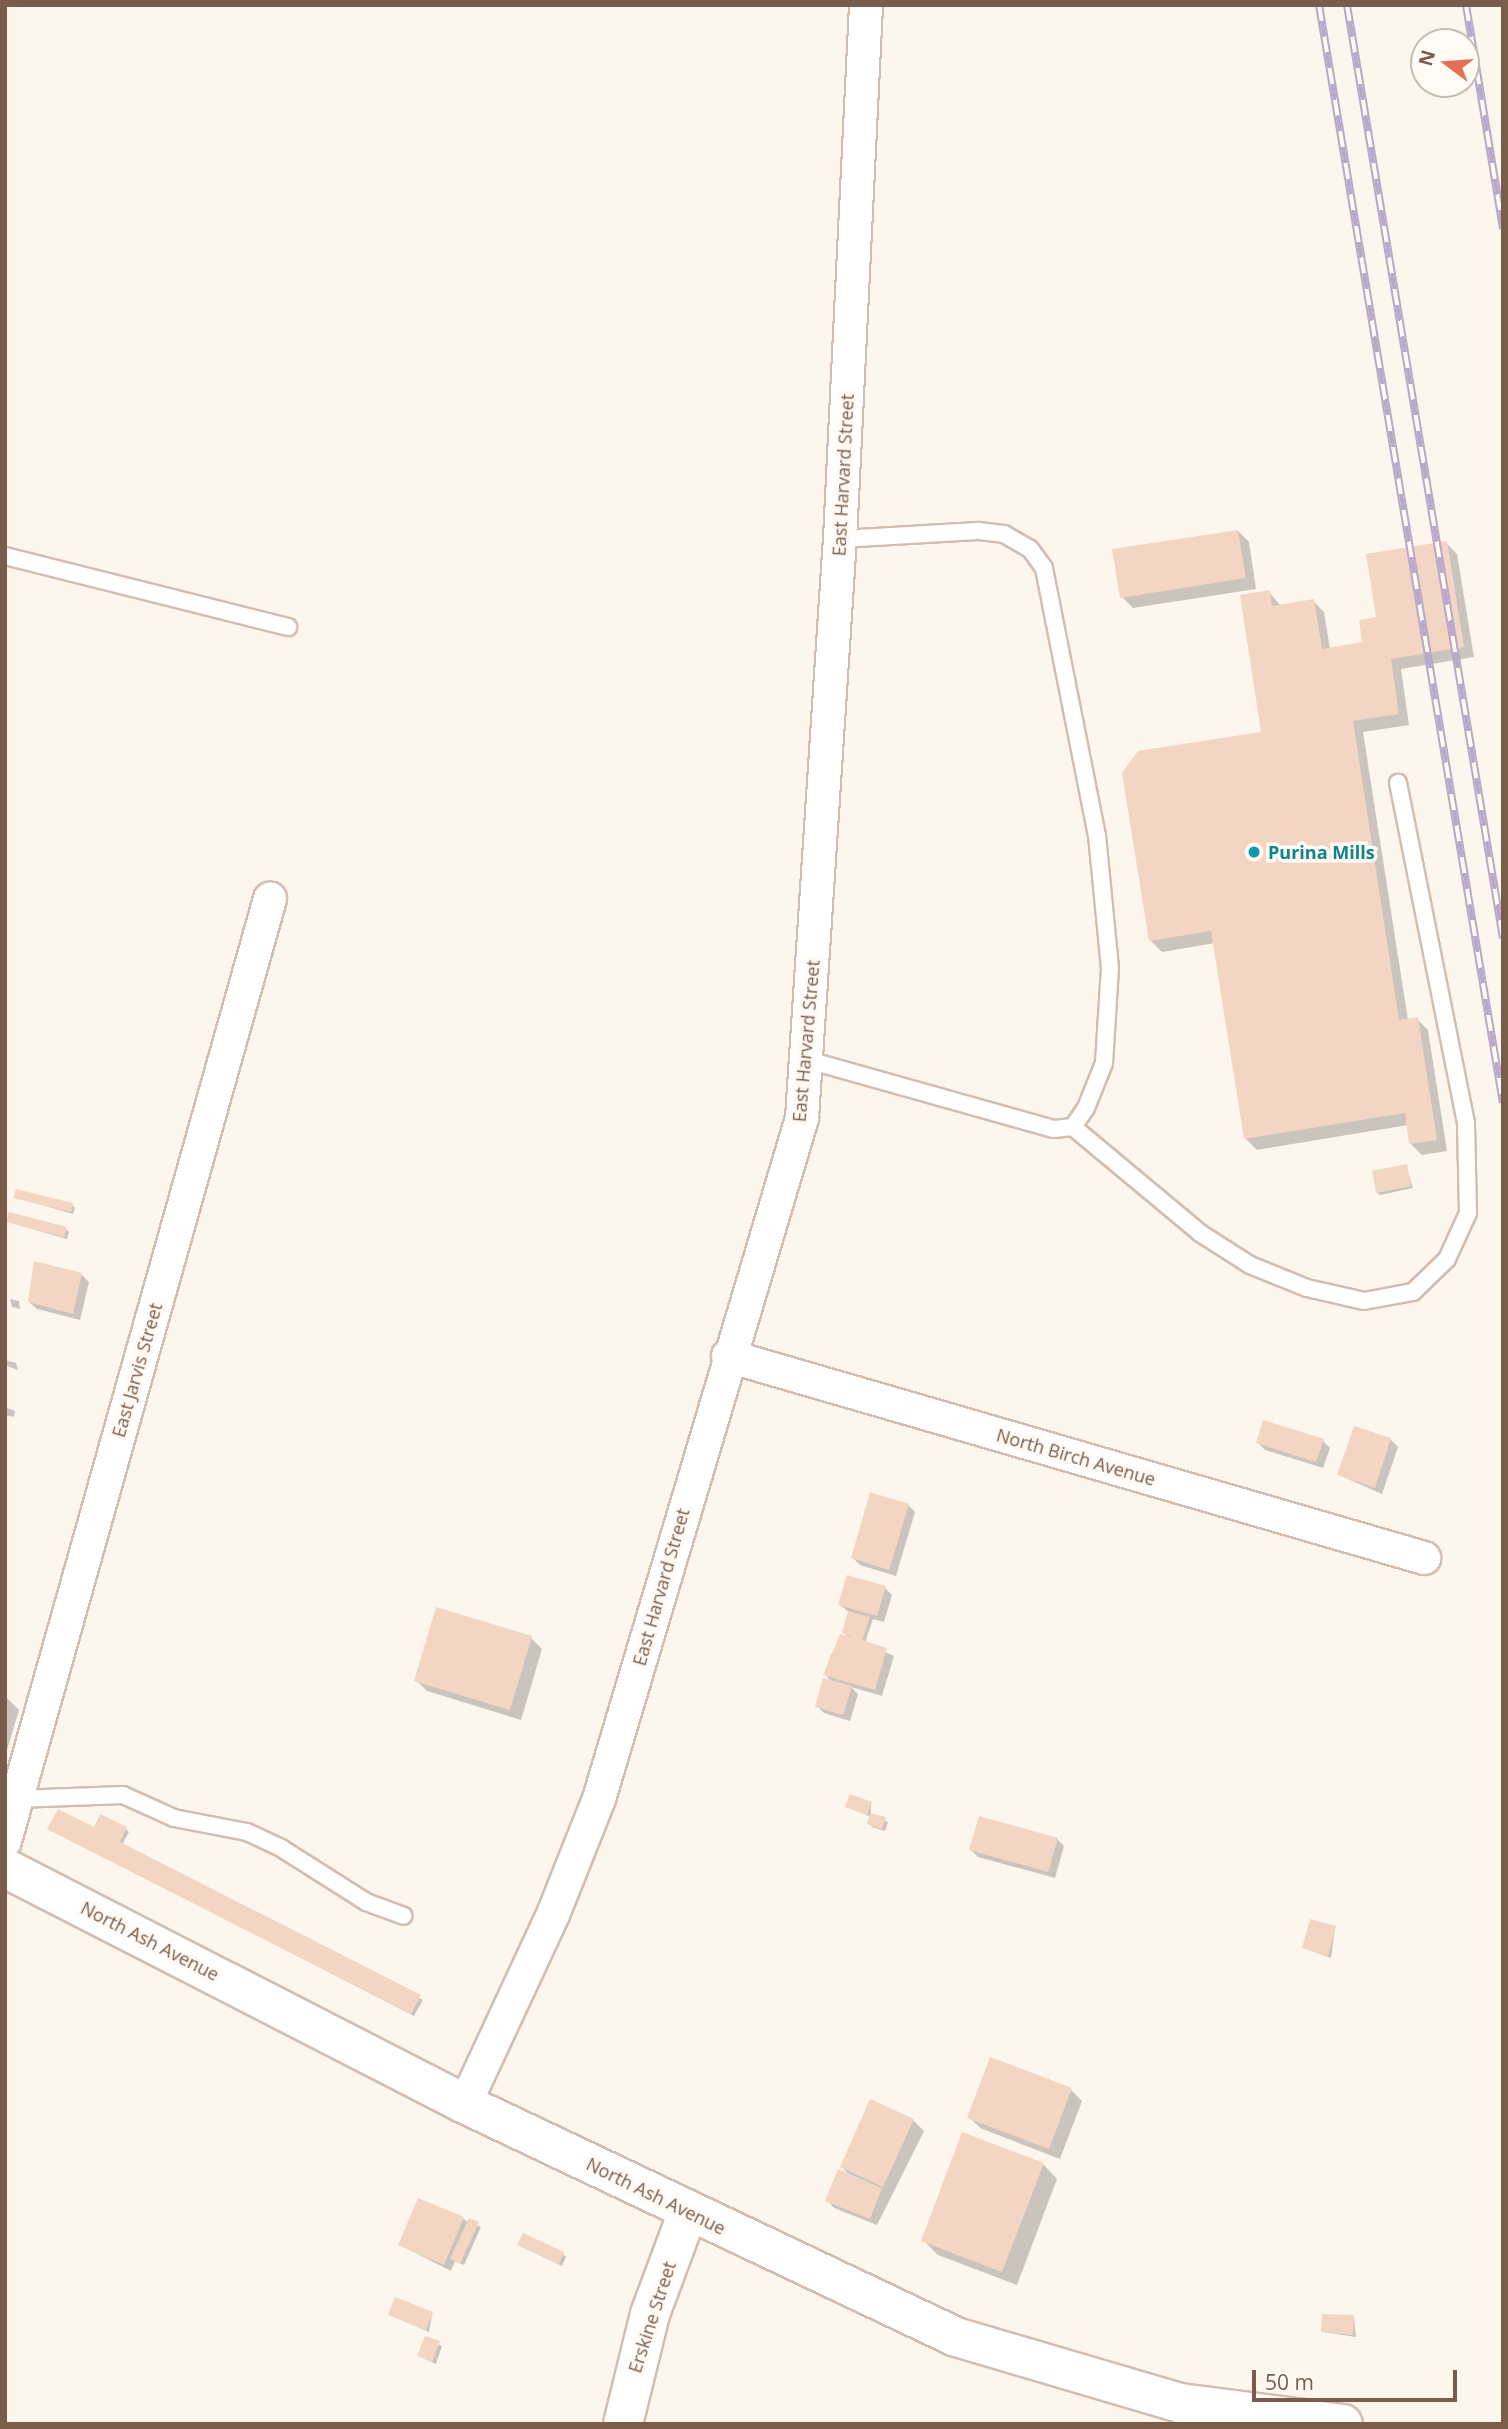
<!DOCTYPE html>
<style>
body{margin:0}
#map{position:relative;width:1508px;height:2429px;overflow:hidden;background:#fdf6ec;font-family:"Open Sans",sans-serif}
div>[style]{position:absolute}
.shadow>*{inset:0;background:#0003}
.building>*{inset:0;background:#f3d5c3}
.roads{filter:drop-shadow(2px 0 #d1beb0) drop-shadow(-2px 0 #d1beb0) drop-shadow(0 2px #d1beb0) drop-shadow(0 -2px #d1beb0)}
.service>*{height:16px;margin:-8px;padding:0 8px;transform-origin:8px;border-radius:8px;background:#fff}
.minor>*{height:32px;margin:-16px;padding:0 16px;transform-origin:16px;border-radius:16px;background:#fff}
.tertiary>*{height:38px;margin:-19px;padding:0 19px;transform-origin:19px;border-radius:19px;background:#fff}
.rail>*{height:8px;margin-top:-4px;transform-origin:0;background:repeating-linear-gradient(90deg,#fffaf3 0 16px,#b9a8c9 0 32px);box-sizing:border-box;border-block:2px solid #b9a8c9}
.dots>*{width:19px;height:19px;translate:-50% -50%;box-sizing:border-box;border:4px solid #fffaf3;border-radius:50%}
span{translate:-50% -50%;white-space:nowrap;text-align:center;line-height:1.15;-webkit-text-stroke:7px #fffaf3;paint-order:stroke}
.street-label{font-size:18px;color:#7a5c4d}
.culture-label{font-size:18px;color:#0d838f;font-weight:700}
.left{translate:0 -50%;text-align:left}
.frame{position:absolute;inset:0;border:7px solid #7a5c4d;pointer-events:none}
.north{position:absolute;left:1410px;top:28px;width:70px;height:70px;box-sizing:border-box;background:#fffaf3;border:2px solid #cabbb1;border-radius:50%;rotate:286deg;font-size:19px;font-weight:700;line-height:28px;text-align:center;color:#7a5c4d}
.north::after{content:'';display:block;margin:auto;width:24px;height:32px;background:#e76f51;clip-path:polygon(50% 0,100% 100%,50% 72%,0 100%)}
.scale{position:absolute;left:1252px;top:2370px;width:205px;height:32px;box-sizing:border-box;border:4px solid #7a5c4d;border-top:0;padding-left:9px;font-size:21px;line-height:24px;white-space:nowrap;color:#7a5c4d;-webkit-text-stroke:5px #fffaf3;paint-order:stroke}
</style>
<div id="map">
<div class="shadow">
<i style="clip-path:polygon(1238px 531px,1249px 542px,1256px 589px,1133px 608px,1122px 597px)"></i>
<i style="clip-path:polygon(1446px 543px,1457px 554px,1474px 657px,1401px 669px,1409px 725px,1363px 732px,1408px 1020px,1417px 1019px,1428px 1030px,1447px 1151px,1422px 1155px,1411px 1144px,1408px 1125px,1257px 1150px,1246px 1139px,1215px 943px,1162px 952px,1151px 941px,1263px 733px,1269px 592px,1281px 606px,1313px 601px,1324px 612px,1330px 649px,1364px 643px,1378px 618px)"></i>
<i style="clip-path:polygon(1406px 1166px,1413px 1188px,1380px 1195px,1377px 1192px)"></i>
<i style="clip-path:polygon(15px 1197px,72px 1205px,75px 1208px,73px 1214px)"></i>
<i style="clip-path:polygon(8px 1222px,66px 1229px,69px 1232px,67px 1239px)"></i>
<i style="clip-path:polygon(82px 1275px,89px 1282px,80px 1320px,37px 1309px,29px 1302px)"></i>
<i style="clip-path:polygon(10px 1299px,19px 1301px,20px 1309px,12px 1307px)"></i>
<i style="clip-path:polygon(5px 1360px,16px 1363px,18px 1370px,5px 1365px)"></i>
<i style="clip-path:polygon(5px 1407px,15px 1411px,14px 1417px,5px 1415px)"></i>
<i style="clip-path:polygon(1355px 1428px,1391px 1440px,1398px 1447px,1382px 1494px,1339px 1475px)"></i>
<i style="clip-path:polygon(1323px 1441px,1330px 1448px,1323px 1468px,1265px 1450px,1258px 1443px)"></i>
<i style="clip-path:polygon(908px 1505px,915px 1512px,896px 1576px,860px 1565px,853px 1558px)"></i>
<i style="clip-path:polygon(885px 1588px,892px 1595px,884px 1622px,873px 1619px,865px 1643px,894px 1656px,882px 1696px,851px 1687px,858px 1694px,850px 1721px,824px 1713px,817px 1706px,832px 1682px,825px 1675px,831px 1654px,835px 1655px,849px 1638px,844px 1633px,850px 1613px,840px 1605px)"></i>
<i style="clip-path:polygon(531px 1638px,542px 1649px,521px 1720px,427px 1691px,416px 1680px)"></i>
<i style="clip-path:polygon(5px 1696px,19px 1710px,5px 1757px)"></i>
<i style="clip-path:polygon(871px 1804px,871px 1815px,888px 1822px,885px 1831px,872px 1827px,871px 1817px,847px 1807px)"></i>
<i style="clip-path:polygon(50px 1829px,126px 1829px,129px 1832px,122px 1845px,423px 2000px,414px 2016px)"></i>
<i style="clip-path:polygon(1057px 1839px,1064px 1846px,1055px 1878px,978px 1857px,971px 1850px)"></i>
<i style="clip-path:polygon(1335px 1928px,1331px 1958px,1304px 1948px)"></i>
<i style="clip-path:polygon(1071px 2090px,1082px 2101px,1060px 2159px,980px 2128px,969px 2117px)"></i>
<i style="clip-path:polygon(913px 2120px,924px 2131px,877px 2225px,834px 2208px,827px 2200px,851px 2177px,842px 2167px)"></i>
<i style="clip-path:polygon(1043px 2164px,1057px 2179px,1017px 2285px,938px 2255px,923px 2240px)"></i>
<i style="clip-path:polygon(463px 2219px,481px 2227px,464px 2265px,455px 2261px,451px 2271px,400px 2245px)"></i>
<i style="clip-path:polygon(522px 2247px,563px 2254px,566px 2257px,562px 2266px)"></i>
<i style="clip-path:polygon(432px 2314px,429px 2332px,390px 2315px)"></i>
<i style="clip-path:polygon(1354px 2317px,1356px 2337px,1323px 2332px)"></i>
<i style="clip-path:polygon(426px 2338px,442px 2346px,436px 2364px,419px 2356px)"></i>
</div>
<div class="building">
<i style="clip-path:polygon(1238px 530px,1246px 578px,1120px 598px,1112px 549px)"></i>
<i style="clip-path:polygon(1447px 541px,1464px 647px,1391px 659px,1399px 714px,1353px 721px,1399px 1020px,1418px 1017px,1437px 1140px,1409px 1144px,1405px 1113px,1244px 1139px,1211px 931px,1149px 941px,1122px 773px,1138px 751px,1261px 732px,1240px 595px,1270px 590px,1272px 606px,1314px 599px,1322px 649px,1362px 642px,1359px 620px,1376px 617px,1366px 554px)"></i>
<i style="clip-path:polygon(1407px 1164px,1411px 1186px,1376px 1193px,1372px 1171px)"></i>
<i style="clip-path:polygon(16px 1189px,73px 1203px,71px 1212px,13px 1198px)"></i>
<i style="clip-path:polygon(9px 1212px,67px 1227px,64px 1237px,6px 1222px)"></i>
<i style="clip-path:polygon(34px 1261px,82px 1273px,73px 1314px,28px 1302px)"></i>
<i style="clip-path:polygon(1263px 1420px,1324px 1439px,1316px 1462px,1256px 1443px)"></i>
<i style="clip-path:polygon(1354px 1426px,1391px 1438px,1375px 1488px,1337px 1475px)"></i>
<i style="clip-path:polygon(870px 1492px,909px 1504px,889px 1570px,851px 1558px)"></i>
<i style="clip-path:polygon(847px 1575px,886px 1586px,877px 1616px,838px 1605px)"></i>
<i style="clip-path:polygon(436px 1607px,532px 1636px,510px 1710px,414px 1681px)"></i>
<i style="clip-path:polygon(848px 1611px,870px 1617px,862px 1640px,887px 1648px,875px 1690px,823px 1675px,840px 1634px,854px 1638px,842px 1633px)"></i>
<i style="clip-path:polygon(823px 1678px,852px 1686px,843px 1715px,815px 1707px)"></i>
<i style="clip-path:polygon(850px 1794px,872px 1802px,867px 1815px,845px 1807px)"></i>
<i style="clip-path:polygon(58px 1809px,94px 1827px,100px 1814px,127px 1827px,120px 1842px,421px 1995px,411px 2014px,47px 1829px)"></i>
<i style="clip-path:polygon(870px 1813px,886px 1817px,882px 1829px,867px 1824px)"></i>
<i style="clip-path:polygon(979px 1816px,1058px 1838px,1048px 1872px,969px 1850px)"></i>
<i style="clip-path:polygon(1310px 1919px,1336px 1926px,1328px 1956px,1302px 1948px)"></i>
<i style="clip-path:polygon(990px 2057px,1072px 2088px,1049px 2149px,967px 2118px)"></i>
<i style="clip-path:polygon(870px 2099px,914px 2119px,883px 2187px,840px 2167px)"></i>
<i style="clip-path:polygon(962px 2132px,1044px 2163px,1002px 2272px,921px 2241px)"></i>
<i style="clip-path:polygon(838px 2169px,882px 2188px,870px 2219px,825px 2201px)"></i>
<i style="clip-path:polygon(418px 2198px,464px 2217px,444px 2265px,398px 2245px)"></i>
<i style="clip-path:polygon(469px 2218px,479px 2222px,460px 2264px,450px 2259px)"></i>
<i style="clip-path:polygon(523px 2233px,564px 2252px,559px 2264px,517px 2245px)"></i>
<i style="clip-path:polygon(395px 2297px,433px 2312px,426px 2330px,388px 2315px)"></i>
<i style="clip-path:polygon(1322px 2314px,1354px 2315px,1353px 2335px,1321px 2332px)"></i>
<i style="clip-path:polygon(425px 2336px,440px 2341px,432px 2362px,417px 2356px)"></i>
</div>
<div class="roads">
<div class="service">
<i style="left:5px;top:556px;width:292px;rotate:14.1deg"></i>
<i style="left:808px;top:1060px;width:255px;rotate:15.7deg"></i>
<i style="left:1054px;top:1129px;width:19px;rotate:-6deg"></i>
<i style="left:1073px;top:1127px;width:23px;rotate:-56deg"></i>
<i style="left:1086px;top:1108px;width:48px;rotate:-68.2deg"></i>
<i style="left:1104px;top:1063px;width:95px;rotate:-86.4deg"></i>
<i style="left:1110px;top:968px;width:133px;rotate:-95.6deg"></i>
<i style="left:1097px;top:836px;width:273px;rotate:-101.2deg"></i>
<i style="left:1044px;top:568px;width:24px;rotate:-126deg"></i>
<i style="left:1030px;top:549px;width:30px;rotate:-150deg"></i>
<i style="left:1004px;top:534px;width:26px;rotate:-173deg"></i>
<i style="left:978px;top:531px;width:138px;rotate:176.7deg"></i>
<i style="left:1073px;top:1127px;width:165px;rotate:39.8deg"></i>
<i style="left:1200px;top:1233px;width:59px;rotate:32.6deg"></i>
<i style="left:1250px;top:1265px;width:61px;rotate:22deg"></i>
<i style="left:1307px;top:1288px;width:58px;rotate:12.8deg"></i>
<i style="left:1364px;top:1301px;width:50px;rotate:-10.4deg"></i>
<i style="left:1413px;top:1292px;width:47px;rotate:-44.1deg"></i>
<i style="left:1447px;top:1259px;width:51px;rotate:-65.5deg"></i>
<i style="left:1468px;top:1213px;width:90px;rotate:-91.3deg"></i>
<i style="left:1466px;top:1123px;width:347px;rotate:-101.3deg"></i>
<i style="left:17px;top:1799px;width:106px;rotate:-2.2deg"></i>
<i style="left:123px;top:1795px;width:56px;rotate:24.3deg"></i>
<i style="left:174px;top:1818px;width:74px;rotate:10.9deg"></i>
<i style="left:247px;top:1832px;width:38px;rotate:25deg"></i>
<i style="left:281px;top:1848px;width:101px;rotate:32.4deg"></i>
<i style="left:366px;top:1902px;width:40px;rotate:20.2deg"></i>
</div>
<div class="minor">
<i style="left:728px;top:1356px;width:725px;rotate:16.18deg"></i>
<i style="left:5px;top:1841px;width:979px;rotate:-74.29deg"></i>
<i style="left:465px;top:2104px;width:212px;rotate:-65.1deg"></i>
<i style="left:554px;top:1912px;width:122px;rotate:-68.3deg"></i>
<i style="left:599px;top:1799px;width:711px;rotate:-73.4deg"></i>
<i style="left:802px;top:1118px;width:580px;rotate:-86.25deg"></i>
<i style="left:840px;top:539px;width:535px;rotate:-87.21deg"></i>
</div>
<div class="tertiary">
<i style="left:5px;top:1868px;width:517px;rotate:27.16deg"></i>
<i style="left:465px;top:2104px;width:543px;rotate:25.39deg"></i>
<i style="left:956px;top:2337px;width:234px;rotate:16.4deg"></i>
<i style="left:1180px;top:2403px;width:164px;rotate:7.3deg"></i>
<i style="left:623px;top:2424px;width:113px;rotate:-76.2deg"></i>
<i style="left:650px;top:2314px;width:109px;rotate:-69.6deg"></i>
</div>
</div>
<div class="rail">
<i style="left:1319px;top:5px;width:1113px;rotate:80.49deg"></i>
<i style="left:1347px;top:5px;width:946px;rotate:80.51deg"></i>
<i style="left:1466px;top:5px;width:227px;rotate:80.6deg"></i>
</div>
<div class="dots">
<i style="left:1254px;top:852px;background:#0f9aa8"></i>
</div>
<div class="street-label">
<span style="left:843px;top:475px;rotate:-87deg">East Harvard Street</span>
<span style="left:806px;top:1041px;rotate:-85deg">East Harvard Street</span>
<span style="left:137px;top:1370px;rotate:-74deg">East Jarvis Street</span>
<span style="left:1076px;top:1457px;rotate:16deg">North Birch Avenue</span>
<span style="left:661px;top:1587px;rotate:-74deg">East Harvard Street</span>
<span style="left:150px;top:1941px;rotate:27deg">North Ash Avenue</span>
<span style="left:656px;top:2196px;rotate:26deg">North Ash Avenue</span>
<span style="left:652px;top:2317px;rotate:-72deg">Erskine Street</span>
</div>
<div class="culture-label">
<span class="left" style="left:1268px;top:852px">Purina Mills</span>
</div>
<div class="frame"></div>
<div class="north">N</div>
<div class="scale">50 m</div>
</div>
